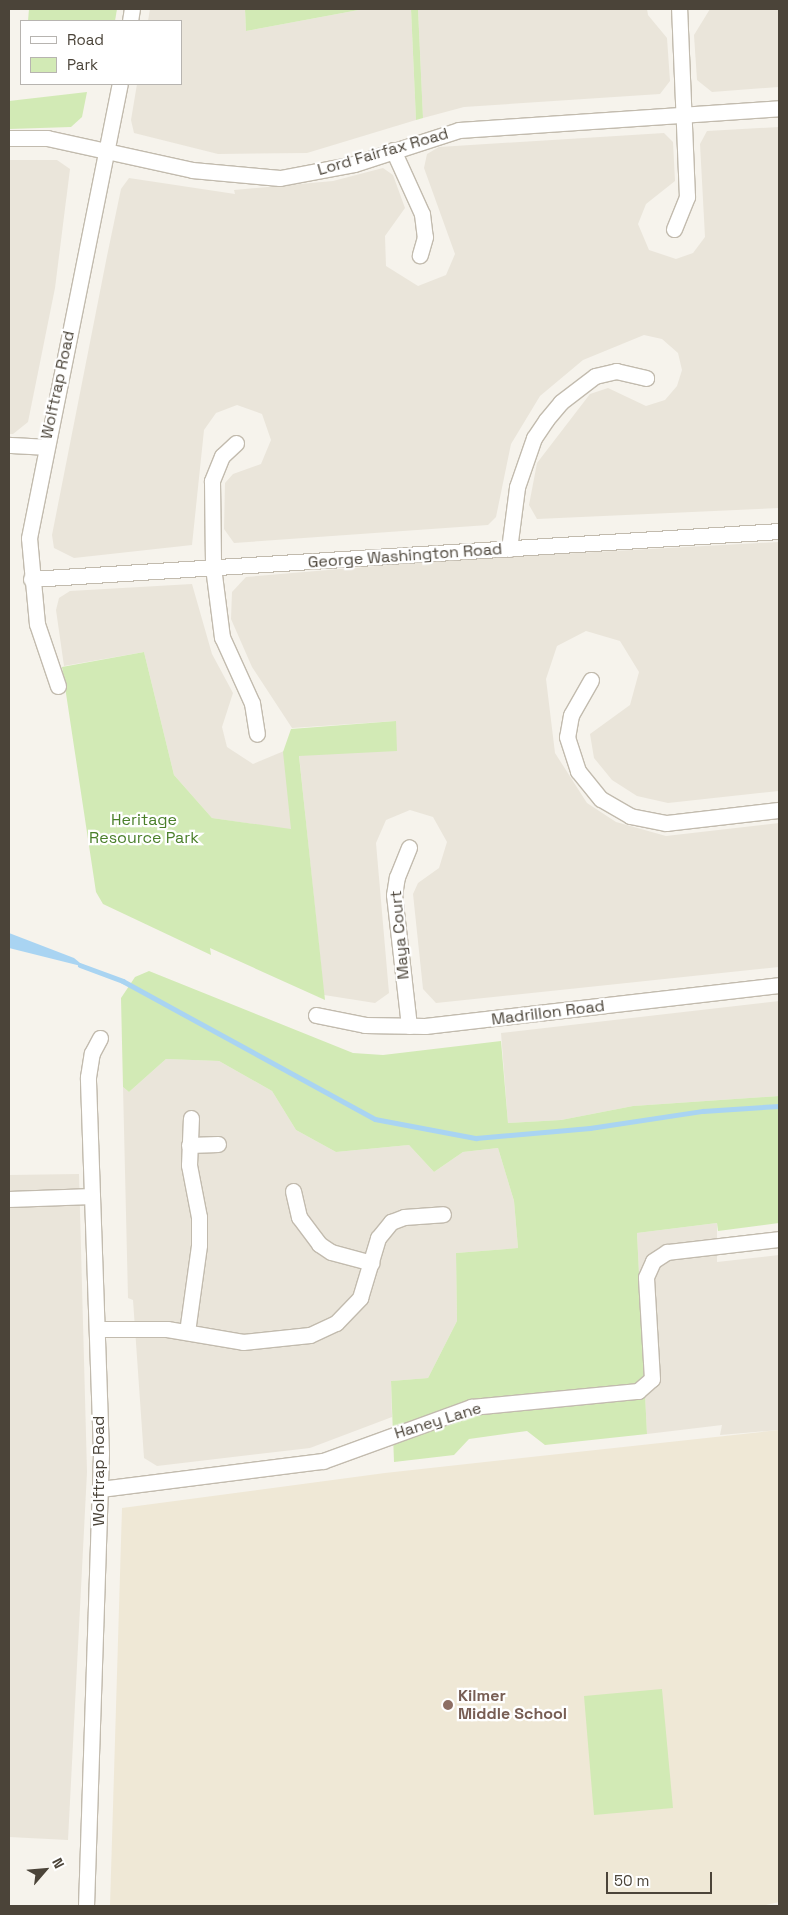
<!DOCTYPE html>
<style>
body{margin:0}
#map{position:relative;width:788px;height:1915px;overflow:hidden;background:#f6f3ec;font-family:"Space Grotesk",sans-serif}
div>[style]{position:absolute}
.residential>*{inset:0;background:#eae5da}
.education>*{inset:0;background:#efe8d6}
.green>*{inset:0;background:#d2eab5}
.water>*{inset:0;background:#a9d4f2}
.stream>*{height:4.5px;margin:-2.25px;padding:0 2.25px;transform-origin:2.25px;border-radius:2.25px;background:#a9d4f2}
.roads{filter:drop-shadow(1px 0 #c2bbae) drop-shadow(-1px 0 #c2bbae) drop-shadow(0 1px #c2bbae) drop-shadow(0 -1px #c2bbae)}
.minor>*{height:15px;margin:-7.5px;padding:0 7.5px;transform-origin:7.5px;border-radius:7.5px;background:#fff}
.dots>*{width:14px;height:14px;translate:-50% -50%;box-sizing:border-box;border:2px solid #fff;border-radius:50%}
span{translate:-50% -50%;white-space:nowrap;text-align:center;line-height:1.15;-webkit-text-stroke:4.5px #fff;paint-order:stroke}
.street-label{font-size:16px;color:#4b4439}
.park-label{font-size:16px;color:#4a7f2a}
.education-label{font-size:16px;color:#785e54;font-weight:700}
.left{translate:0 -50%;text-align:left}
.frame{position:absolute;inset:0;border:10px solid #4b4439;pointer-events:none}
.legend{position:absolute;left:20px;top:20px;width:162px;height:65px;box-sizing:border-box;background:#fff;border:1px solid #b7b4b0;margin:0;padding:6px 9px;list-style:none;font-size:15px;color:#4b4439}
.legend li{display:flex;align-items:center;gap:10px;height:25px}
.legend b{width:25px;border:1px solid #b7b4b0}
.north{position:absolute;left:20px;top:1845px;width:50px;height:50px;-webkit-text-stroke:4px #fff;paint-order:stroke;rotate:63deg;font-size:14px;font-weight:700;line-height:20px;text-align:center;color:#4b4439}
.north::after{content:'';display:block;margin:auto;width:18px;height:22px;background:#4b4439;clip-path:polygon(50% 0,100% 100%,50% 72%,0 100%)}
.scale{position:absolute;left:606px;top:1872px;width:106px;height:22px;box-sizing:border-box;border:2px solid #4b4439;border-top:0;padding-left:6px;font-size:15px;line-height:18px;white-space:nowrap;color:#4b4439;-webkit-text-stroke:4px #fff;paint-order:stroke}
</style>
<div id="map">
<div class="residential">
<i style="clip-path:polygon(150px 9px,245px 9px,246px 31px,364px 9px,411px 9px,416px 120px,307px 153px,218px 154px,134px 133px,131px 120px,137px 84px,181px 84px,181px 21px,148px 21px)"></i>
<i style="clip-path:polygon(418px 9px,647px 9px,648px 15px,667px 38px,670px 81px,660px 94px,464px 107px,423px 118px)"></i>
<i style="clip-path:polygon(710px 9px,779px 9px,779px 87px,712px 92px,697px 80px,694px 35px)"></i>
<i style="clip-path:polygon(779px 127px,779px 508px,537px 519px,529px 505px,537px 463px,590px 394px,608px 388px,646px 406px,665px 400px,677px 386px,682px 370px,678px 353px,662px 339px,644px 335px,583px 360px,540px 396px,511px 444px,496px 517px,488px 525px,234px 543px,224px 529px,225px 483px,233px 474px,261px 464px,271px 440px,262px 414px,237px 405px,216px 413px,204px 430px,192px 545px,74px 558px,54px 548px,52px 535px,107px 256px,121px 189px,129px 178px,235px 194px,234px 190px,333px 181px,383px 168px,393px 175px,405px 208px,385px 236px,386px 266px,418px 286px,446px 275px,455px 254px,424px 168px,427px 154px,439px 147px,664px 133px,673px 142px,675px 181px,646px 204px,638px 224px,649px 250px,676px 259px,693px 253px,705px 237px,700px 144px,707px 131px)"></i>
<i style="clip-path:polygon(9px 160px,57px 160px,70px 169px,55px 288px,28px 422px,13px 434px,9px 434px)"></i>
<i style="clip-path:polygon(779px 542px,779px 791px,668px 803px,637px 796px,612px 780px,594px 758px,590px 734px,630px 705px,639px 672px,620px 641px,586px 631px,557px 646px,546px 679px,555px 753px,587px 803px,616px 822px,666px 836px,779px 823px,779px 967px,436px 1003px,423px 989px,413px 894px,418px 883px,439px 868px,447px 842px,433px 817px,410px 810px,386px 820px,376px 843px,389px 993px,375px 1003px,324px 995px,299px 755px,396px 721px,292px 728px,252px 667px,231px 619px,232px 592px,246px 577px,447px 560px)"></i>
<i style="clip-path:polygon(192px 584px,212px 654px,233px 693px,222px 727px,227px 747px,253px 764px,284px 751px,293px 830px,212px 818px,174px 775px,144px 652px,64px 666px,56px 610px,59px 598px,70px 591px)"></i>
<i style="clip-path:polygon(779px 1001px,779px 1096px,633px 1106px,561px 1120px,508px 1123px,501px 1033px)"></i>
<i style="clip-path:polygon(166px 1059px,219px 1061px,272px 1091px,296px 1130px,336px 1152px,409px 1145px,434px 1172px,463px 1152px,498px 1148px,514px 1201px,518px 1248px,456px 1253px,457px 1321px,428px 1378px,391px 1381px,392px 1417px,310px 1448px,157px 1466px,144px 1458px,133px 1300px,128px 1298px,123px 1087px,129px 1092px)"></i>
<i style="clip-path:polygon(79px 1174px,87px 1472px,68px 1840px,9px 1837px,9px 1175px)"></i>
<i style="clip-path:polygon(717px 1223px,717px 1262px,779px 1255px,779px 1430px,720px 1435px,722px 1425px,647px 1434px,637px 1233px)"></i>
</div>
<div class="education">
<i style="clip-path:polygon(779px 1430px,779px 1902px,762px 1906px,110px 1906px,122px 1508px,385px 1473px)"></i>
</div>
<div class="green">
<i style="clip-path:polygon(29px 9px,117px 9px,115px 21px,28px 21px)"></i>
<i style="clip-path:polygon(245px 9px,364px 9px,246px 31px)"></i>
<i style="clip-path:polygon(411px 9px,418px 9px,423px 118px,416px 120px)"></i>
<i style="clip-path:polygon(87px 92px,82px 117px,71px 127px,9px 129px,9px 101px)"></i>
<i style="clip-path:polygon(144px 652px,174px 775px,212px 818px,291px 829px,283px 752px,291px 729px,396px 721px,397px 751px,299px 756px,325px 1000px,210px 948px,211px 955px,103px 904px,96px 892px,62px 667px)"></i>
<i style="clip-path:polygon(149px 971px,353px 1053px,383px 1055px,501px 1041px,508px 1123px,561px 1120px,633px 1106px,779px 1096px,779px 1223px,718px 1231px,717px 1223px,637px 1233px,647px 1434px,545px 1445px,527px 1431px,469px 1439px,454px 1455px,394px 1462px,391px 1381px,428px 1378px,457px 1321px,456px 1253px,518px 1248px,514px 1201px,498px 1148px,463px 1152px,434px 1172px,409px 1145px,336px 1152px,296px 1130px,272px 1091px,219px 1061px,166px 1059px,129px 1092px,123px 1087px,121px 998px,135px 977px)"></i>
<i style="clip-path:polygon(662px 1689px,673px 1808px,594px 1815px,584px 1696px)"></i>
</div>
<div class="water">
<i style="clip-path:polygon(9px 933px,74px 958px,85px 967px,9px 948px)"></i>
</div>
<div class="stream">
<i style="left:80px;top:965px;width:46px;rotate:20.4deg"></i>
<i style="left:123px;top:981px;width:287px;rotate:28.7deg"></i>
<i style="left:375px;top:1119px;width:103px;rotate:10.7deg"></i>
<i style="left:476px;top:1138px;width:114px;rotate:-5deg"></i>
<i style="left:590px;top:1128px;width:114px;rotate:-8.6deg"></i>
<i style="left:703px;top:1111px;width:76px;rotate:-3.8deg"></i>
</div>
<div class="roads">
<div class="minor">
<i style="left:130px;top:21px;width:12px;rotate:-81deg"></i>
<i style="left:9px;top:138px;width:38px"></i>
<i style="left:47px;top:138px;width:148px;rotate:12.4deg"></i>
<i style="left:192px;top:170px;width:88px;rotate:5.2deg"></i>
<i style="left:280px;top:178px;width:75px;rotate:-10.7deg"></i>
<i style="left:354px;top:164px;width:110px;rotate:-17.9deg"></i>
<i style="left:459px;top:130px;width:321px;rotate:-3.9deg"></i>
<i style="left:393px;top:150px;width:70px;rotate:65.6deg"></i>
<i style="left:422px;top:214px;width:23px;rotate:83deg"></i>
<i style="left:425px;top:237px;width:19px;rotate:106deg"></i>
<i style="left:674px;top:229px;width:35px;rotate:-68deg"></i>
<i style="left:687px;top:197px;width:188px;rotate:-92.4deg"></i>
<i style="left:236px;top:443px;width:19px;rotate:137deg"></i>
<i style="left:222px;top:456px;width:27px;rotate:112deg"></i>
<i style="left:212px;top:481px;width:86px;rotate:89.3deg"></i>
<i style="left:213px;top:567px;width:71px;rotate:82.7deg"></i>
<i style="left:222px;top:637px;width:72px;rotate:65.6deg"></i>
<i style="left:252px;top:703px;width:31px;rotate:81deg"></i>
<i style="left:9px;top:445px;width:37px;rotate:3deg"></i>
<i style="left:509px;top:549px;width:63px;rotate:-82.6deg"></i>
<i style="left:517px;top:487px;width:52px;rotate:-70.9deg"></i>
<i style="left:534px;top:438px;width:22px;rotate:-56deg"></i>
<i style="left:546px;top:420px;width:23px;rotate:-50deg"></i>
<i style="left:561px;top:402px;width:43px;rotate:-37.4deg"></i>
<i style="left:595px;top:376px;width:22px;rotate:-13deg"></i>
<i style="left:616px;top:371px;width:31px;rotate:13deg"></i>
<i style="left:31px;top:579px;width:750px;rotate:-3.67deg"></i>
<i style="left:591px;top:680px;width:40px;rotate:119.7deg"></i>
<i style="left:571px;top:715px;width:22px;rotate:100deg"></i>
<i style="left:567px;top:737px;width:36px;rotate:72deg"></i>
<i style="left:578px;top:771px;width:36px;rotate:51deg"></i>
<i style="left:601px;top:799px;width:34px;rotate:30deg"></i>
<i style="left:630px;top:816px;width:37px;rotate:11deg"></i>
<i style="left:666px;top:823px;width:114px;rotate:-6.6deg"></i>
<i style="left:58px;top:686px;width:65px;rotate:-108.7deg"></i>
<i style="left:37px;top:624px;width:86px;rotate:-95.3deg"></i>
<i style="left:29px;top:538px;width:463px;rotate:-78.7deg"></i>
<i style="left:316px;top:1015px;width:50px;rotate:11.5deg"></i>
<i style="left:365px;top:1025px;width:60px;rotate:1deg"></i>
<i style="left:425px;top:1026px;width:356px;rotate:-6.6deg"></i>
<i style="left:409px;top:1026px;width:132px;rotate:-96.5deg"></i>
<i style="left:394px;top:895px;width:18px;rotate:-81deg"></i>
<i style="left:397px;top:877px;width:32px;rotate:-68deg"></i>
<i style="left:189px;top:1145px;width:29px;rotate:-2deg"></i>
<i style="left:293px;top:1191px;width:27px;rotate:77deg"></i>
<i style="left:299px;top:1217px;width:34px;rotate:53deg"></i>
<i style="left:319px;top:1244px;width:14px;rotate:34deg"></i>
<i style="left:331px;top:1252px;width:42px;rotate:15deg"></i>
<i style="left:9px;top:1199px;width:83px;rotate:-2.1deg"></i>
<i style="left:97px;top:1329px;width:70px"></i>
<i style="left:167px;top:1329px;width:77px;rotate:9.7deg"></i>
<i style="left:243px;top:1342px;width:67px;rotate:-6deg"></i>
<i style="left:310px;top:1335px;width:29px;rotate:-25deg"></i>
<i style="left:336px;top:1323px;width:35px;rotate:-46deg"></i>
<i style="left:360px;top:1298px;width:63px;rotate:-73.3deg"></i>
<i style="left:378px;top:1238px;width:21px;rotate:-51deg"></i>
<i style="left:391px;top:1222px;width:14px;rotate:-21deg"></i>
<i style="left:404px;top:1217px;width:39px;rotate:-4deg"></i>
<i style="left:187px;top:1332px;width:88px;rotate:-82.1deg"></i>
<i style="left:199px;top:1245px;width:28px;rotate:-90deg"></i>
<i style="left:199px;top:1217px;width:53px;rotate:-100.9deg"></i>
<i style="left:189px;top:1165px;width:47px;rotate:-87.6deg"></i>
<i style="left:100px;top:1489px;width:225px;rotate:-7.2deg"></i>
<i style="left:323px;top:1461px;width:158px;rotate:-20deg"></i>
<i style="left:471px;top:1407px;width:168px;rotate:-5.5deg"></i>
<i style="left:638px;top:1391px;width:18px;rotate:-41deg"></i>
<i style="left:652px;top:1379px;width:102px;rotate:-93.4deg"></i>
<i style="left:646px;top:1277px;width:17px;rotate:-66deg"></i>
<i style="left:653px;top:1261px;width:17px;rotate:-33deg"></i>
<i style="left:667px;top:1252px;width:113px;rotate:-6.6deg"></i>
<i style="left:86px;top:1906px;width:453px;rotate:-88.1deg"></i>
<i style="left:101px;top:1453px;width:376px;rotate:-92deg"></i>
<i style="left:88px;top:1077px;width:24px;rotate:-81deg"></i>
<i style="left:92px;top:1053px;width:17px;rotate:-62deg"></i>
</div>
</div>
<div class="dots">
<i style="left:448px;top:1705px;background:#8d6e63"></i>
</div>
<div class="street-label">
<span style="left:383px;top:152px;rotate:-16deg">Lord Fairfax Road</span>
<span style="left:58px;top:385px;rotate:-78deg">Wolftrap Road</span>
<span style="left:405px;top:556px;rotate:-4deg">George Washington Road</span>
<span style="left:400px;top:935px;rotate:-95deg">Maya Court</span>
<span style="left:548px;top:1013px;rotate:-7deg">Madrillon Road</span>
<span style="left:438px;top:1421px;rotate:-17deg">Haney Lane</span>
<span style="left:99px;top:1471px;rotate:-90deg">Wolftrap Road</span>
</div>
<div class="park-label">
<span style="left:144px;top:829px">Heritage<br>Resource Park</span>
</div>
<div class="education-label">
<span class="left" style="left:458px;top:1705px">Kilmer<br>Middle School</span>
</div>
<div class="frame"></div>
<ul class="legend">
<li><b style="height:6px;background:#fff"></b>Road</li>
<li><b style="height:14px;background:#d2eab5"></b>Park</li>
</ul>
<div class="north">N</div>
<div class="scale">50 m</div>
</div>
